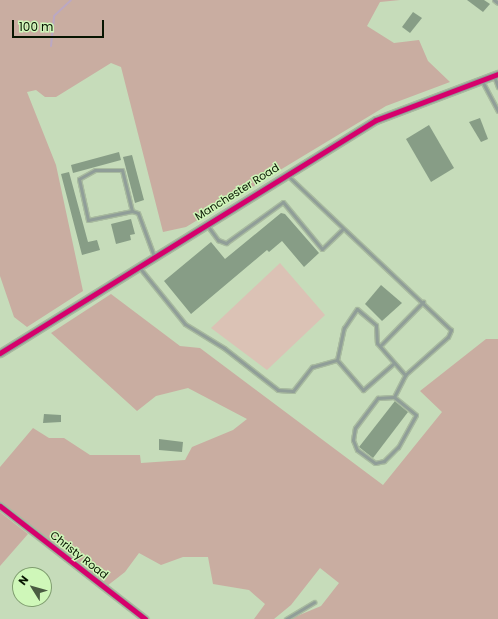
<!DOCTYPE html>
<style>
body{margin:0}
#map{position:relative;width:498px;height:619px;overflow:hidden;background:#c6dcba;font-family:Poppins,sans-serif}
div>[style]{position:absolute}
.green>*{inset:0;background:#dbc2b5}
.forest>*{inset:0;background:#c9ada1}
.stream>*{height:2px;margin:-1px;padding:0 1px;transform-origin:1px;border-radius:1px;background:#bba8c3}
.building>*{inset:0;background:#879d86}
.roads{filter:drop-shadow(1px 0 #a8ba9f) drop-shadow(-1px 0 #a8ba9f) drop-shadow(0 1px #a8ba9f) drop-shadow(0 -1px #a8ba9f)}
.service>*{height:3px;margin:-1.5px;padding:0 1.5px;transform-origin:1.5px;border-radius:1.5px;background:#909e98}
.minor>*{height:6px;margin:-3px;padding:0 3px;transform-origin:3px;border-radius:3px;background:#909e98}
.tertiary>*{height:7px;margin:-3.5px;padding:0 3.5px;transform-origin:3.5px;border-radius:3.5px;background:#909e98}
.cycleway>*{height:5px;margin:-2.5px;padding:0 2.5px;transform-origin:2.5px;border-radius:2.5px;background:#d6006c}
span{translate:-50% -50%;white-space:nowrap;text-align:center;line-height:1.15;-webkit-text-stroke:3px #cff7b9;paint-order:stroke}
.street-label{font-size:11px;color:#081501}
.north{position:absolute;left:12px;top:567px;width:40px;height:40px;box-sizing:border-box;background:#cff7b9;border:1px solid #7f9d6f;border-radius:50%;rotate:307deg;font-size:11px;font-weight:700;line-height:16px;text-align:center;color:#081501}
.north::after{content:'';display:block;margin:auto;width:14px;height:18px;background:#4a5b42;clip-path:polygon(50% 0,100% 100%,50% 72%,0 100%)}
.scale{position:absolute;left:12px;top:20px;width:92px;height:18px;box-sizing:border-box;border:2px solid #081501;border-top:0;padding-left:5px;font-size:12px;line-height:14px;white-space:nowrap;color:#081501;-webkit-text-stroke:3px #cff7b9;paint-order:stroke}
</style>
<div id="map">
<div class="green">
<i style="clip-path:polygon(280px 263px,325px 315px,267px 370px,211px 328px)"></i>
</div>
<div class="forest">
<i style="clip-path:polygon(0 0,400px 0,380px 2px,367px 26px,394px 43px,419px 40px,428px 61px,450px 82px,386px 106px,186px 227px,163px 232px,121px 67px,111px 63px,56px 97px,45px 97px,36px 90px,27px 92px,56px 165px,83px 291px,27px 327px,14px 317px,0 276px)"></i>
<i style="clip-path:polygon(111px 294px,180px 346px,200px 348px,383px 485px,442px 412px,420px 391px,486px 339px,498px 339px,498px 619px,290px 619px,321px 606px,339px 583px,320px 568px,291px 605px,274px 619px,254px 619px,265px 604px,249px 590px,213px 584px,208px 557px,183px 557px,161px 565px,139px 553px,125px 572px,107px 586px,0 503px,0 467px,33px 428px,49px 438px,64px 438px,90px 455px,140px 455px,141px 463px,185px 460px,192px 447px,233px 430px,247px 419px,188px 388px,156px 396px,137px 411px,51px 333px)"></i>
<i style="clip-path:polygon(0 512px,28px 534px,0 566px)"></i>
</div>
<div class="stream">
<i style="left:51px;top:46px;width:30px;rotate:-84deg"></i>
<i style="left:54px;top:16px;width:23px;rotate:-43deg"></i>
</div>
<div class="building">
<i style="clip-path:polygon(467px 0,484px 0,490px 4px,483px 12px)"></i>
<i style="clip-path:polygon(413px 12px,422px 18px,410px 33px,402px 27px)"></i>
<i style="clip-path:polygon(480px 118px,488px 139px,481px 142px,469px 122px)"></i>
<i style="clip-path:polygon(429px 125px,454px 168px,431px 182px,406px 139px)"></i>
<i style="clip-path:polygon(119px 152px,121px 160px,73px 173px,71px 165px)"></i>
<i style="clip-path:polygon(132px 155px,144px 200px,135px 203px,123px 157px)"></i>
<i style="clip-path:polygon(69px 172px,88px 242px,97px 240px,100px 250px,82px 255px,61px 174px)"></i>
<i style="clip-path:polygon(281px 213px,285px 214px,319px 253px,304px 267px,282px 241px,269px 252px,267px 250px,191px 314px,164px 281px,211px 242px,225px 259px)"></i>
<i style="clip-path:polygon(131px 219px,135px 234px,130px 235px,131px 240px,116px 244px,111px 224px)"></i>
<i style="clip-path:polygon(381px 285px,402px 303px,382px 321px,365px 304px)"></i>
<i style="clip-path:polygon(395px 401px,408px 412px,373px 458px,359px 447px)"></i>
<i style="clip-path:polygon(44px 414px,61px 415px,61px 422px,43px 423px)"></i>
<i style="clip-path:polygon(159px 439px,183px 442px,182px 452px,159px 450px)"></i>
</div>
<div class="roads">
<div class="service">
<i style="left:494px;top:0;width:5px;rotate:37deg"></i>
<i style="left:494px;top:76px;width:12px;rotate:70deg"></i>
<i style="left:482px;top:81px;width:34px;rotate:62deg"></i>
<i style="left:132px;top:211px;width:42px;rotate:-103.7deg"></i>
<i style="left:122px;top:170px;width:27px;rotate:180deg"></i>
<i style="left:95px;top:170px;width:18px;rotate:151deg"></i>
<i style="left:79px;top:179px;width:42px;rotate:77.6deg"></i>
<i style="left:88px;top:220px;width:45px;rotate:-11.6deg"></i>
<i style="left:132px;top:211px;width:6px;rotate:18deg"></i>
<i style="left:138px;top:213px;width:46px;rotate:69.6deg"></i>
<i style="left:207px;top:225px;width:19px;rotate:54deg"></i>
<i style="left:218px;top:240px;width:9px;rotate:21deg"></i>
<i style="left:226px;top:243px;width:70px;rotate:-35.7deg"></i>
<i style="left:283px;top:202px;width:61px;rotate:50.3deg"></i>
<i style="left:322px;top:249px;width:29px;rotate:-44deg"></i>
<i style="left:139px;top:267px;width:73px;rotate:51.1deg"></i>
<i style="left:185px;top:324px;width:46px;rotate:31.6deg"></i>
<i style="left:224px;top:348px;width:68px;rotate:37.9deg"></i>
<i style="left:278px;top:390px;width:15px;rotate:4deg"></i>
<i style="left:293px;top:391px;width:31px;rotate:-52deg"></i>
<i style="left:312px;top:367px;width:26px;rotate:-16deg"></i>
<i style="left:337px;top:360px;width:33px;rotate:-78deg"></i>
<i style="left:344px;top:328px;width:23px;rotate:-56deg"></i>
<i style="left:357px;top:309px;width:25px;rotate:40deg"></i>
<i style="left:376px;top:325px;width:18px;rotate:87deg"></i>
<i style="left:377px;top:343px;width:43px;rotate:48.8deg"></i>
<i style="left:405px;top:375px;width:57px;rotate:-41.5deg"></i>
<i style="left:448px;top:337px;width:8px;rotate:-67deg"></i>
<i style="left:451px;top:330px;width:226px;rotate:-136.6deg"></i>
<i style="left:380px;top:346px;width:62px;rotate:-45.7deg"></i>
<i style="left:337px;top:360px;width:40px;rotate:49deg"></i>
<i style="left:363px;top:390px;width:41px;rotate:-41.1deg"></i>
<i style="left:394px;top:397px;width:28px;rotate:39deg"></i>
<i style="left:416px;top:415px;width:37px;rotate:119deg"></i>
<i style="left:398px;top:447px;width:20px;rotate:135deg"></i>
<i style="left:384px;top:461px;width:9px;rotate:167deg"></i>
<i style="left:375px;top:463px;width:22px;rotate:-144deg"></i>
<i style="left:357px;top:450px;width:11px;rotate:-112deg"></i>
<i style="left:353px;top:440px;width:12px;rotate:-81deg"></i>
<i style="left:355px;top:428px;width:38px;rotate:-53deg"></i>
<i style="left:378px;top:398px;width:16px;rotate:-4deg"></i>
<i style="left:394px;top:397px;width:25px;rotate:-63deg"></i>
<i style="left:286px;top:619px;width:33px;rotate:-31deg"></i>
</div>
<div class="minor">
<i style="left:0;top:506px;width:184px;rotate:37.9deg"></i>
</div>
<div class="tertiary">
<i style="left:0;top:353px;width:442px;rotate:-31.8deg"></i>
<i style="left:376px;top:120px;width:130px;rotate:-20.7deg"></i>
</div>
</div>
<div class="cycleway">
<i style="left:0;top:353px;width:442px;rotate:-31.8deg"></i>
<i style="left:376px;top:120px;width:130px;rotate:-20.7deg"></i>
<i style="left:0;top:506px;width:184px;rotate:37.9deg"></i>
</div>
<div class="street-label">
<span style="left:237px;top:192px;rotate:-32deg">Manchester Road</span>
<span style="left:79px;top:555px;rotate:38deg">Christy Road</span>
</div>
<div class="north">N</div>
<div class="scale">100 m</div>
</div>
